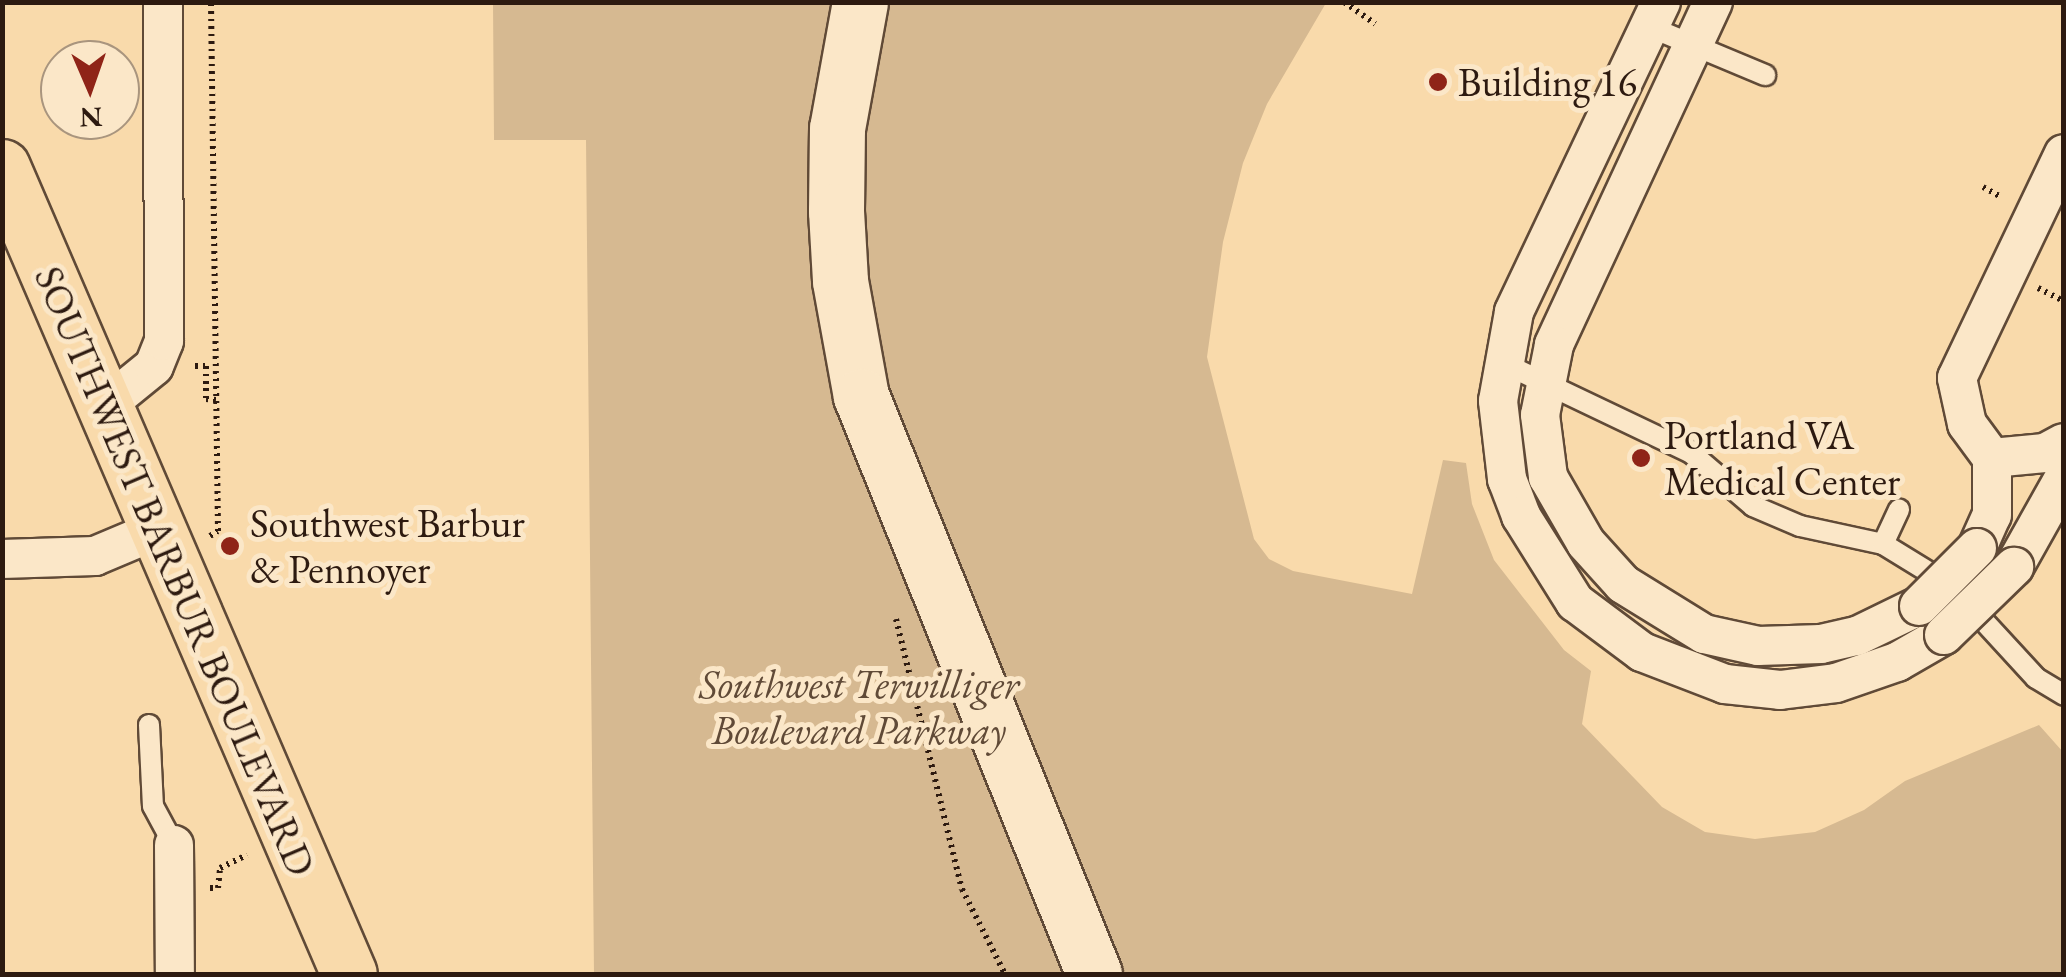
<!DOCTYPE html>
<style>
body{margin:0}
#map{position:relative;width:2066px;height:977px;overflow:hidden;background:#f9daab;font-family:"EB Garamond",serif}
div>[style]{position:absolute}
.green>*{inset:0;background:#d6b991}
.path>*{height:6px;margin-top:-3px;transform-origin:0;background:repeating-linear-gradient(90deg,#2d1a10 0 2.5px,transparent 0 7.5px)}
.roads{filter:drop-shadow(2px 0 #604a37) drop-shadow(-2px 0 #604a37) drop-shadow(0 2px #604a37) drop-shadow(0 -2px #604a37)}
.service>*{height:20px;margin:-10px;padding:0 10px;transform-origin:10px;border-radius:10px;background:#fbe7c8}
.minor>*{height:38px;margin:-19px;padding:0 19px;transform-origin:19px;border-radius:19px;background:#fbe7c8}
.secondary>*{height:55px;margin:-27.5px;padding:0 27.5px;transform-origin:27.5px;border-radius:27.5px;background:#fbe7c8}
.primary>*{height:55px;margin:-27.5px;padding:0 27.5px;transform-origin:27.5px;border-radius:27.5px;background:#f9daab}
.bridges{filter:drop-shadow(2px 0 #604a37) drop-shadow(-2px 0 #604a37) drop-shadow(0 2px #604a37) drop-shadow(0 -2px #604a37)}
.minor-bridge>*{height:38px;margin:-19px;padding:0 19px;transform-origin:19px;border-radius:19px;background:#fbe7c8}
.dots>*{width:28px;height:28px;translate:-50% -50%;box-sizing:border-box;border:5px solid #fbe7c8;border-radius:50%}
span{translate:-50% -50%;white-space:nowrap;text-align:center;line-height:1.15;-webkit-text-stroke:10px #fbe7c8;paint-order:stroke}
.poi-label{font-size:40px;color:#2d1a10}
.left{translate:0 -50%;text-align:left}
.street-label{font-size:40px;color:#2d1a10}
.park-label{font-size:40px;color:#604a37;font-style:italic}
.frame{position:absolute;inset:0;border:5px solid #2d1a10;pointer-events:none}
.north{position:absolute;left:40px;top:40px;width:100px;height:100px;box-sizing:border-box;background:#fbe7c8;border:2px solid #a9957e;border-radius:50%;rotate:178deg;font-size:28px;font-weight:700;line-height:40px;text-align:center;color:#2d1a10}
.north::after{content:'';display:block;margin:auto;width:35px;height:45px;background:#8f2418;clip-path:polygon(50% 0,100% 100%,50% 72%,0 100%)}
</style>
<div id="map">
<div class="green">
<i style="clip-path:polygon(493px 3px,1326px 3px,1267px 104px,1243px 163px,1223px 242px,1207px 357px,1254px 539px,1269px 559px,1293px 571px,1412px 594px,1443px 460px,1466px 463px,1472px 504px,1494px 560px,1564px 650px,1591px 671px,1582px 724px,1662px 807px,1705px 832px,1755px 839px,1815px 832px,1864px 810px,1905px 781px,2039px 725px,2063px 752px,2063px 974px,594px 974px,586px 140px,494px 140px)"></i>
</div>
<div class="path">
<i style="left:1344px;top:2px;width:38px;rotate:35deg"></i>
<i style="left:1983px;top:187px;width:21px;rotate:29deg"></i>
<i style="left:2038px;top:288px;width:29px;rotate:27deg"></i>
<i style="left:195px;top:366px;width:11px"></i>
<i style="left:206px;top:366px;width:33px;rotate:90deg"></i>
<i style="left:206px;top:399px;width:10px;rotate:6deg"></i>
<i style="left:210px;top:536px;width:9px;rotate:-32deg"></i>
<i style="left:218px;top:531px;width:529px;rotate:-90.76deg"></i>
<i style="left:896px;top:619px;width:278px;rotate:76.3deg"></i>
<i style="left:962px;top:889px;width:95px;rotate:63.2deg"></i>
<i style="left:210px;top:888px;width:8px"></i>
<i style="left:218px;top:888px;width:20px;rotate:-84deg"></i>
<i style="left:220px;top:868px;width:30px;rotate:-26deg"></i>
</div>
<div class="roads">
<div class="service">
<i style="left:1650px;top:27px;width:125px;rotate:22.7deg"></i>
<i style="left:1503px;top:363px;width:207px;rotate:25.5deg"></i>
<i style="left:1690px;top:452px;width:83px;rotate:40.6deg"></i>
<i style="left:1753px;top:506px;width:51px;rotate:23.1deg"></i>
<i style="left:1800px;top:526px;width:85px;rotate:12.2deg"></i>
<i style="left:1883px;top:544px;width:76px;rotate:31.6deg"></i>
<i style="left:1883px;top:544px;width:38px;rotate:-65deg"></i>
<i style="left:1968px;top:604px;width:100px;rotate:47.4deg"></i>
<i style="left:2036px;top:678px;width:33px;rotate:31deg"></i>
<i style="left:149px;top:725px;width:81px;rotate:87.2deg"></i>
<i style="left:153px;top:806px;width:44px;rotate:61.7deg"></i>
</div>
<div class="minor">
<i style="left:1661px;top:2px;width:343px;rotate:115.4deg"></i>
<i style="left:1514px;top:312px;width:90px;rotate:100.2deg"></i>
<i style="left:1498px;top:401px;width:79px;rotate:83.4deg"></i>
<i style="left:1507px;top:479px;width:40px;rotate:69deg"></i>
<i style="left:1521px;top:516px;width:102px;rotate:57.9deg"></i>
<i style="left:1575px;top:602px;width:84px;rotate:36.7deg"></i>
<i style="left:1642px;top:652px;width:89px;rotate:21.1deg"></i>
<i style="left:1725px;top:684px;width:55px;rotate:6.2deg"></i>
<i style="left:1780px;top:690px;width:56px;rotate:-7.1deg"></i>
<i style="left:1836px;top:683px;width:65px;rotate:-19deg"></i>
<i style="left:1897px;top:662px;width:54px;rotate:-29.9deg"></i>
<i style="left:1713px;top:2px;width:378px;rotate:114.9deg"></i>
<i style="left:1554px;top:345px;width:71px;rotate:101.3deg"></i>
<i style="left:1540px;top:415px;width:63px;rotate:82.6deg"></i>
<i style="left:1548px;top:477px;width:76px;rotate:60.1deg"></i>
<i style="left:1586px;top:543px;width:55px;rotate:47.9deg"></i>
<i style="left:1623px;top:584px;width:95px;rotate:31.7deg"></i>
<i style="left:1704px;top:634px;width:55px;rotate:12.5deg"></i>
<i style="left:1758px;top:646px;width:63px;rotate:-1.8deg"></i>
<i style="left:1821px;top:644px;width:37px;rotate:-13deg"></i>
<i style="left:1857px;top:636px;width:69px;rotate:-25.8deg"></i>
<i style="left:105px;top:406px;width:63px;rotate:-39.2deg"></i>
<i style="left:154px;top:366px;width:27px;rotate:-68deg"></i>
<i style="left:164px;top:341px;width:339px;rotate:-90.2deg"></i>
<i style="left:1992px;top:458px;width:53px;rotate:-5.4deg"></i>
<i style="left:2045px;top:453px;width:21px;rotate:-28deg"></i>
<i style="left:1977px;top:548px;width:36px;rotate:-66deg"></i>
<i style="left:1992px;top:515px;width:57px;rotate:-90deg"></i>
<i style="left:1992px;top:458px;width:42px;rotate:-126.3deg"></i>
<i style="left:1967px;top:424px;width:47px;rotate:-102.3deg"></i>
<i style="left:1957px;top:378px;width:248px;rotate:-64.5deg"></i>
<i style="left:2px;top:559px;width:93px;rotate:-1.8deg"></i>
<i style="left:95px;top:556px;width:67px;rotate:-22.8deg"></i>
<i style="left:2014px;top:567px;width:102px;rotate:-60.7deg"></i>
<i style="left:174px;top:845px;width:129px;rotate:89.6deg"></i>
</div>
<div class="secondary">
<i style="left:860px;top:2px;width:128px;rotate:100.3deg"></i>
<i style="left:837px;top:128px;width:83px;rotate:90.7deg"></i>
<i style="left:836px;top:211px;width:70px;rotate:86.7deg"></i>
<i style="left:840px;top:281px;width:117px;rotate:79.7deg"></i>
<i style="left:861px;top:396px;width:623px;rotate:68.04deg"></i>
</div>
<div class="primary">
<i style="left:2px;top:167px;width:878px;rotate:66.73deg"></i>
</div>
</div>
<div class="bridges">
<div class="minor-bridge">
<i style="left:1919px;top:606px;width:82px;rotate:-45deg"></i>
<i style="left:1944px;top:635px;width:98px;rotate:-44.2deg"></i>
</div>
</div>
<div class="dots">
<i style="left:1438px;top:82px;background:#8f2418"></i>
<i style="left:1641px;top:458px;background:#8f2418"></i>
<i style="left:230px;top:546px;background:#8f2418"></i>
</div>
<div class="poi-label">
<span class="left" style="left:1458px;top:82px">Building 16</span>
<span class="left" style="left:1664px;top:458px">Portland VA<br>Medical Center</span>
<span class="left" style="left:250px;top:546px">Southwest Barbur<br>&amp; Pennoyer</span>
</div>
<div class="street-label">
<span style="left:175px;top:571px;rotate:67deg">SOUTHWEST BARBUR BOULEVARD</span>
</div>
<div class="park-label">
<span style="left:859px;top:707px">Southwest Terwilliger<br>Boulevard Parkway</span>
</div>
<div class="frame"></div>
<div class="north">N</div>
</div>
